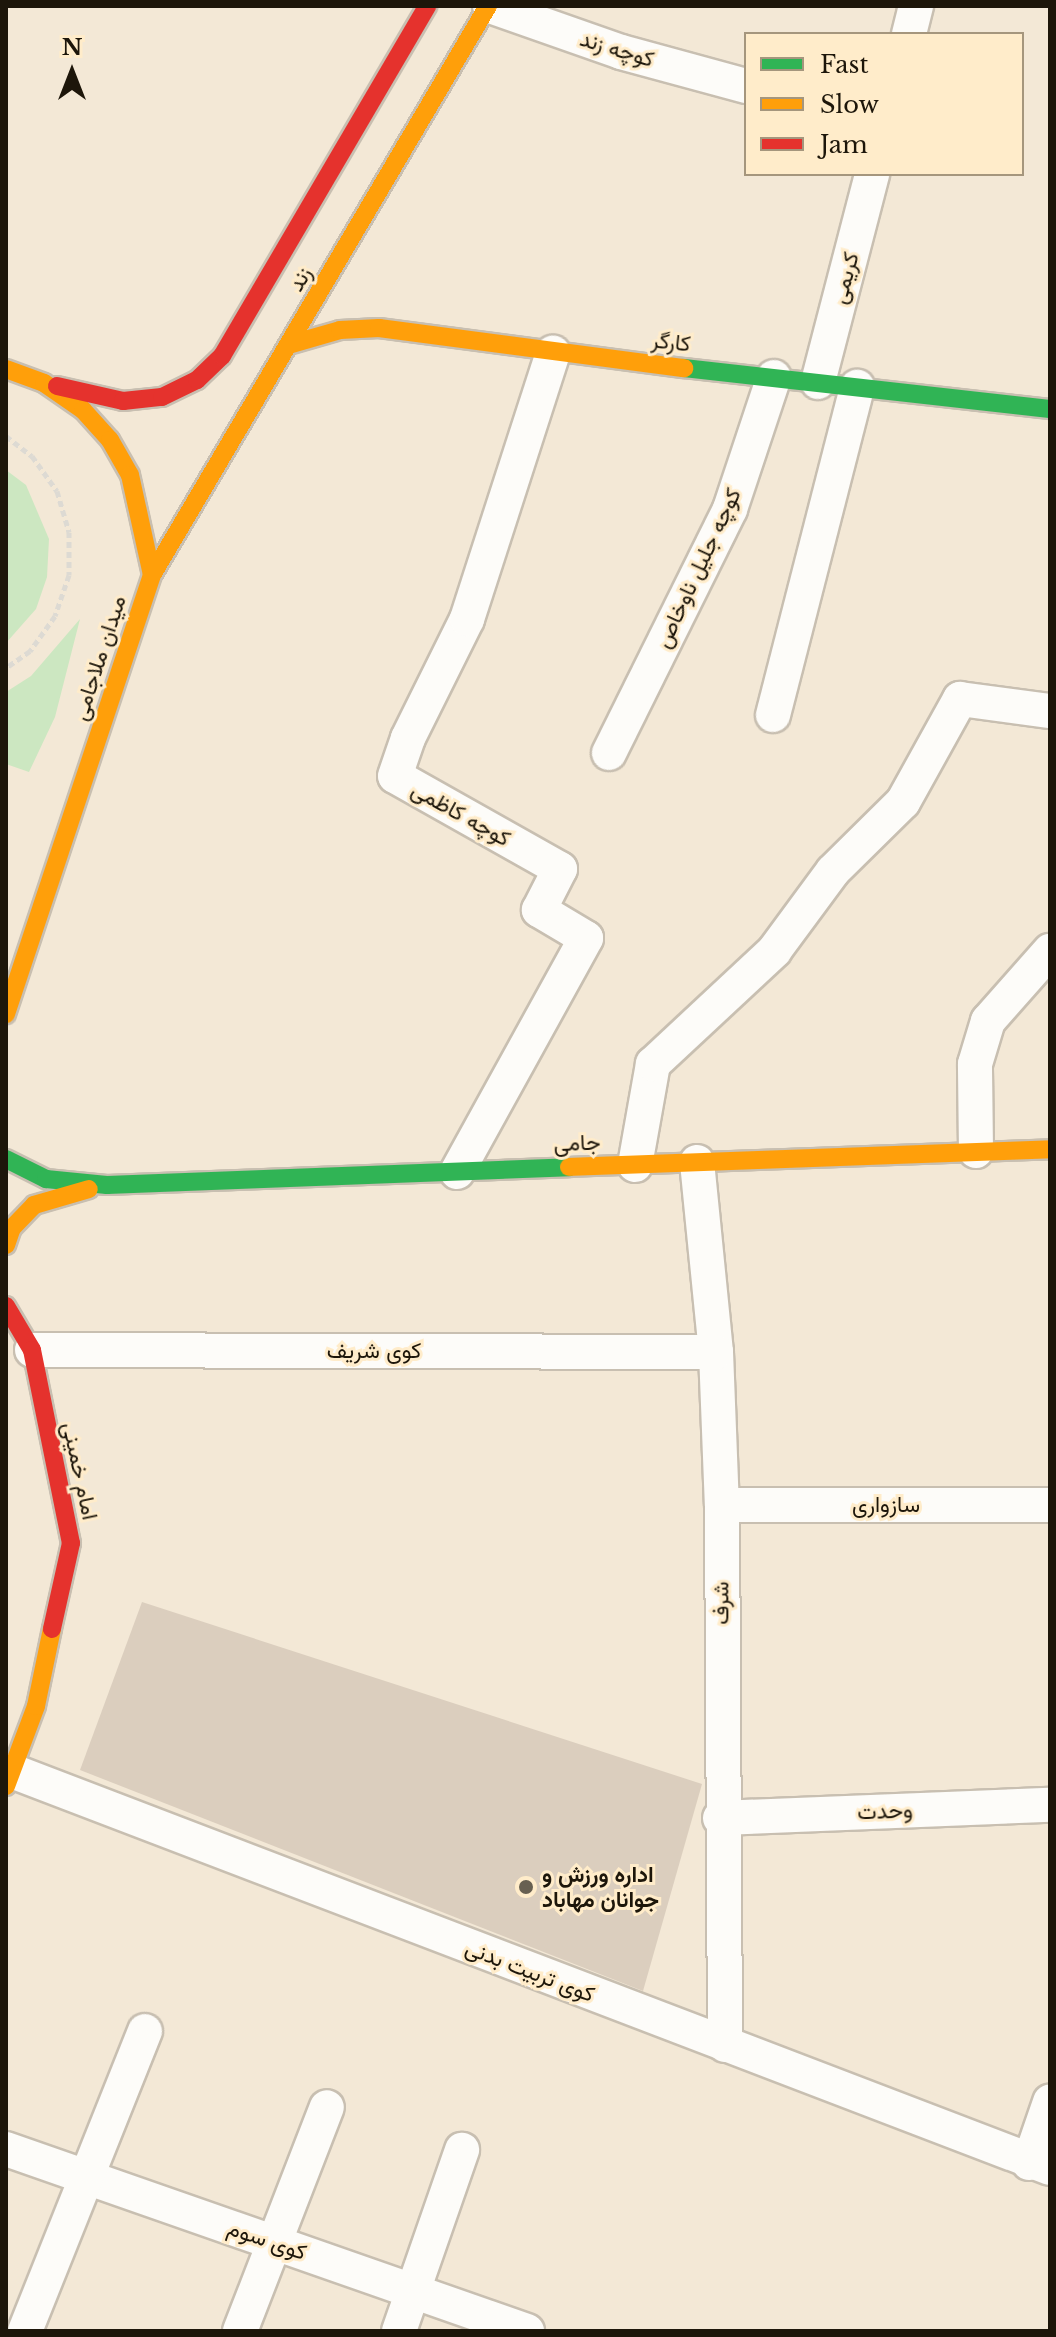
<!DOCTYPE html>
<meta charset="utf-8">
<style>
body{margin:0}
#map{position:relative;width:1056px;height:2337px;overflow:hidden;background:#f3e8d6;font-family:"Libre Baskerville",Vazirmatn,serif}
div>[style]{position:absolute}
.green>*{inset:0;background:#cce7c1}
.building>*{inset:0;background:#dbcebe}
.path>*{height:5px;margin-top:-2.5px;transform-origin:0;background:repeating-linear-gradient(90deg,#dddad3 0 6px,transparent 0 10px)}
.roads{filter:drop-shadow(2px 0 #c8bfb1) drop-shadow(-2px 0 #c8bfb1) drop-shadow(0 2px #c8bfb1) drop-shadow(0 -2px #c8bfb1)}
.street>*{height:34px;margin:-17px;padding:0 17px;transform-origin:17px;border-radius:17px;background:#fdfcf9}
.fast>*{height:18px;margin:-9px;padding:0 9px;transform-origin:9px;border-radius:9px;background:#30b455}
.slow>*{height:18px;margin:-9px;padding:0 9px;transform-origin:9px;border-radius:9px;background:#ff9f0a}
.jam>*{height:18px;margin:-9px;padding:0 9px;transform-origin:9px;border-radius:9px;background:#e5322d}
.dots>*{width:22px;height:22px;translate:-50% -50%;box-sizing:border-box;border:4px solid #ffecca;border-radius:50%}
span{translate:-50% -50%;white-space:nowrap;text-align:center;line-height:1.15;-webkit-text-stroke:6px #ffecca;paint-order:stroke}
.street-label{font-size:22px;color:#1d160a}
.poi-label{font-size:22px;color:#1d160a;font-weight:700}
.left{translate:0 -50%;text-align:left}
.frame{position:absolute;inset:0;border:8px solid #1d160a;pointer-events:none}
.legend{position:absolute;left:744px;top:32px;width:280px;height:144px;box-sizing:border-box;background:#ffecca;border:2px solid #a5967d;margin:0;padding:10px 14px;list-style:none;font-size:24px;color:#1d160a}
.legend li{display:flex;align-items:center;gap:16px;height:40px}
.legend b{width:40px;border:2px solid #a5967d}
.north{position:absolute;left:32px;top:32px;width:80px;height:80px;-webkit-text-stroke:6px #ffecca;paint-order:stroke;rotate:0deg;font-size:22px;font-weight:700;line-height:32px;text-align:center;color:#1d160a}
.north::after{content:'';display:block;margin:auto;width:28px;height:36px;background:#1d160a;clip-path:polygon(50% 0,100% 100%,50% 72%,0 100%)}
</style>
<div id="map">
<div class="green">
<i style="clip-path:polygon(6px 470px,26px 485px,49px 539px,47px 577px,36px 609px,6px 643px)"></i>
<i style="clip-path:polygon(80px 619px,55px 717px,29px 772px,6px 764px,6px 692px,31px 676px)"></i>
</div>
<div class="building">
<i style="clip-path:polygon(142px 1602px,702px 1784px,643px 1991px,80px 1770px)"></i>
</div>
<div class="path">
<i style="left:6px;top:436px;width:33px;rotate:38deg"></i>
<i style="left:32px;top:456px;width:43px;rotate:54.5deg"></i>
<i style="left:57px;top:491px;width:43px;rotate:73.7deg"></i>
<i style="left:69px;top:532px;width:43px;rotate:90deg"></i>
<i style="left:69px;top:575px;width:43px;rotate:108.9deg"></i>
<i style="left:55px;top:616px;width:43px;rotate:125.5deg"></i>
<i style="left:30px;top:651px;width:29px;rotate:145deg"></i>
</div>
<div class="roads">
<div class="street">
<i style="left:490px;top:6px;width:139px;rotate:19.3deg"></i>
<i style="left:621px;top:52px;width:130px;rotate:15.2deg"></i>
<i style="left:909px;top:34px;width:29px;rotate:-76deg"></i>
<i style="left:818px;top:382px;width:215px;rotate:-75.4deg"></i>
<i style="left:773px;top:715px;width:339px;rotate:-75.6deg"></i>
<i style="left:609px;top:753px;width:272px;rotate:-63.6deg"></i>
<i style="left:730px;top:509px;width:139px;rotate:-71.6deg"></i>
<i style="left:976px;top:1151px;width:87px;rotate:-90.7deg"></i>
<i style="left:975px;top:1064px;width:45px;rotate:-73.2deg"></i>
<i style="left:988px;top:1021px;width:94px;rotate:-48.5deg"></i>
<i style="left:697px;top:1162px;width:191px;rotate:84.3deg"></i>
<i style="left:716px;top:1352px;width:153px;rotate:87.8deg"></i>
<i style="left:722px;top:1505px;width:540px;rotate:89.68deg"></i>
<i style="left:635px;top:1165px;width:103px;rotate:-79.9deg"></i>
<i style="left:653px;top:1064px;width:166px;rotate:-43deg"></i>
<i style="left:774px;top:951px;width:99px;rotate:-53.6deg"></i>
<i style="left:833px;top:871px;width:98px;rotate:-44.6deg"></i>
<i style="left:903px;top:802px;width:118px;rotate:-61deg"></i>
<i style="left:960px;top:699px;width:91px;rotate:7.6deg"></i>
<i style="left:457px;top:1172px;width:267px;rotate:-61.1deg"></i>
<i style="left:586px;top:938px;width:55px;rotate:-149.2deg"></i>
<i style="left:539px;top:910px;width:46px;rotate:-62.9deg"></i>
<i style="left:560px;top:869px;width:189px;rotate:-150.6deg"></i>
<i style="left:395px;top:776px;width:40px;rotate:-71.1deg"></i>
<i style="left:408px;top:738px;width:133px;rotate:-63.6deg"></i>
<i style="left:467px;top:619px;width:280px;rotate:-72.1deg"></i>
<i style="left:32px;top:1350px;width:684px;rotate:0.17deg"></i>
<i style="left:722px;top:1505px;width:328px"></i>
<i style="left:12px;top:1771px;width:1111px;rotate:20.93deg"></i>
<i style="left:720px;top:1818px;width:330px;rotate:-2.3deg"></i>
<i style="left:6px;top:2149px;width:552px;rotate:19.26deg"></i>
<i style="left:1029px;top:2163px;width:65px;rotate:-71deg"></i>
<i style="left:25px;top:2331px;width:323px;rotate:-68.2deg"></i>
<i style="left:240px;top:2331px;width:240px;rotate:-68.8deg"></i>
<i style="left:399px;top:2331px;width:192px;rotate:-70.8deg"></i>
</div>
<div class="fast">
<i style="left:684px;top:368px;width:368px;rotate:6.4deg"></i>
<i style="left:6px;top:1159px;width:45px;rotate:26.6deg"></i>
<i style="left:46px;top:1179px;width:61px;rotate:5.6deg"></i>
<i style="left:107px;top:1185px;width:462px;rotate:-2.2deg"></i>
</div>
<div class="slow">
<i style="left:288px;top:345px;width:54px;rotate:-16.1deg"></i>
<i style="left:340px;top:330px;width:39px;rotate:-3deg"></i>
<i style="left:379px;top:328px;width:308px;rotate:7.5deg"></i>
<i style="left:6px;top:369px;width:40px;rotate:20.2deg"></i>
<i style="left:44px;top:383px;width:47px;rotate:34.7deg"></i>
<i style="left:83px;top:410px;width:40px;rotate:48deg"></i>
<i style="left:110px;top:440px;width:40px;rotate:60.3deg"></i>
<i style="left:130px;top:475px;width:102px;rotate:77.6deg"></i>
<i style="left:152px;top:575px;width:463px;rotate:108.4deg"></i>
<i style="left:152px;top:575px;width:661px;rotate:-59.44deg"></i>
<i style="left:569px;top:1167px;width:481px;rotate:-2.1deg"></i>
<i style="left:6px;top:1245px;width:18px;rotate:-71deg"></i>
<i style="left:12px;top:1228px;width:32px;rotate:-46deg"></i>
<i style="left:34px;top:1205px;width:57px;rotate:-16.2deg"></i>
<i style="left:6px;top:1786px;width:85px;rotate:-69.4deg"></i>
<i style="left:36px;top:1706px;width:79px;rotate:-78.3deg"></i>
</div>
<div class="jam">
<i style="left:57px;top:386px;width:68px;rotate:12.8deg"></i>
<i style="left:123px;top:401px;width:39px;rotate:-6deg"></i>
<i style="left:162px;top:397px;width:39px;rotate:-26deg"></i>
<i style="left:197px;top:380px;width:35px;rotate:-44deg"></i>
<i style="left:222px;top:356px;width:406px;rotate:-59.6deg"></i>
<i style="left:6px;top:1306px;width:51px;rotate:59.4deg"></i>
<i style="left:32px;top:1350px;width:197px;rotate:78.6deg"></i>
<i style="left:71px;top:1543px;width:88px;rotate:102.5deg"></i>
</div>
</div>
<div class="dots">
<i style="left:526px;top:1887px;background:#686051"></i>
</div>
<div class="street-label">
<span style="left:617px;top:49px;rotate:17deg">کوچه زند</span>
<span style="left:845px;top:278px;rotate:-75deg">کریمی</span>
<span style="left:300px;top:279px;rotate:-59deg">زند</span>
<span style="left:671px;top:342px;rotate:6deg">کارگر</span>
<span style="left:698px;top:568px;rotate:-65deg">کوچه جلیل ناوخاص</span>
<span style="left:99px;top:658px;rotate:-72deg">میدان ملاجامی</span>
<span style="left:461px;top:814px;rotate:29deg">کوچه کاظمی</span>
<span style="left:577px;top:1143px;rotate:-2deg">جامی</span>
<span style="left:374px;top:1351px">کوی شریف</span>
<span style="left:80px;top:1471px;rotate:78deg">امام خمینی</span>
<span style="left:886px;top:1505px">سازواری</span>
<span style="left:721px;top:1603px;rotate:-90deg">شرف</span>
<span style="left:885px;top:1811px;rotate:-2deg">وحدت</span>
<span style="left:530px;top:1971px;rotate:21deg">کوی تربیت بدنی</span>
<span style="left:267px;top:2240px;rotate:19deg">کوی سوم</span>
</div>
<div class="poi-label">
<span class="left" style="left:542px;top:1887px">اداره ورزش و<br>جوانان مهاباد</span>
</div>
<div class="frame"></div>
<ul class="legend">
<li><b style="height:10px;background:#30b455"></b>Fast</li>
<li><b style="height:10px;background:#ff9f0a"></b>Slow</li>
<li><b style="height:10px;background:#e5322d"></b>Jam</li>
</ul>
<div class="north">N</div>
</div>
